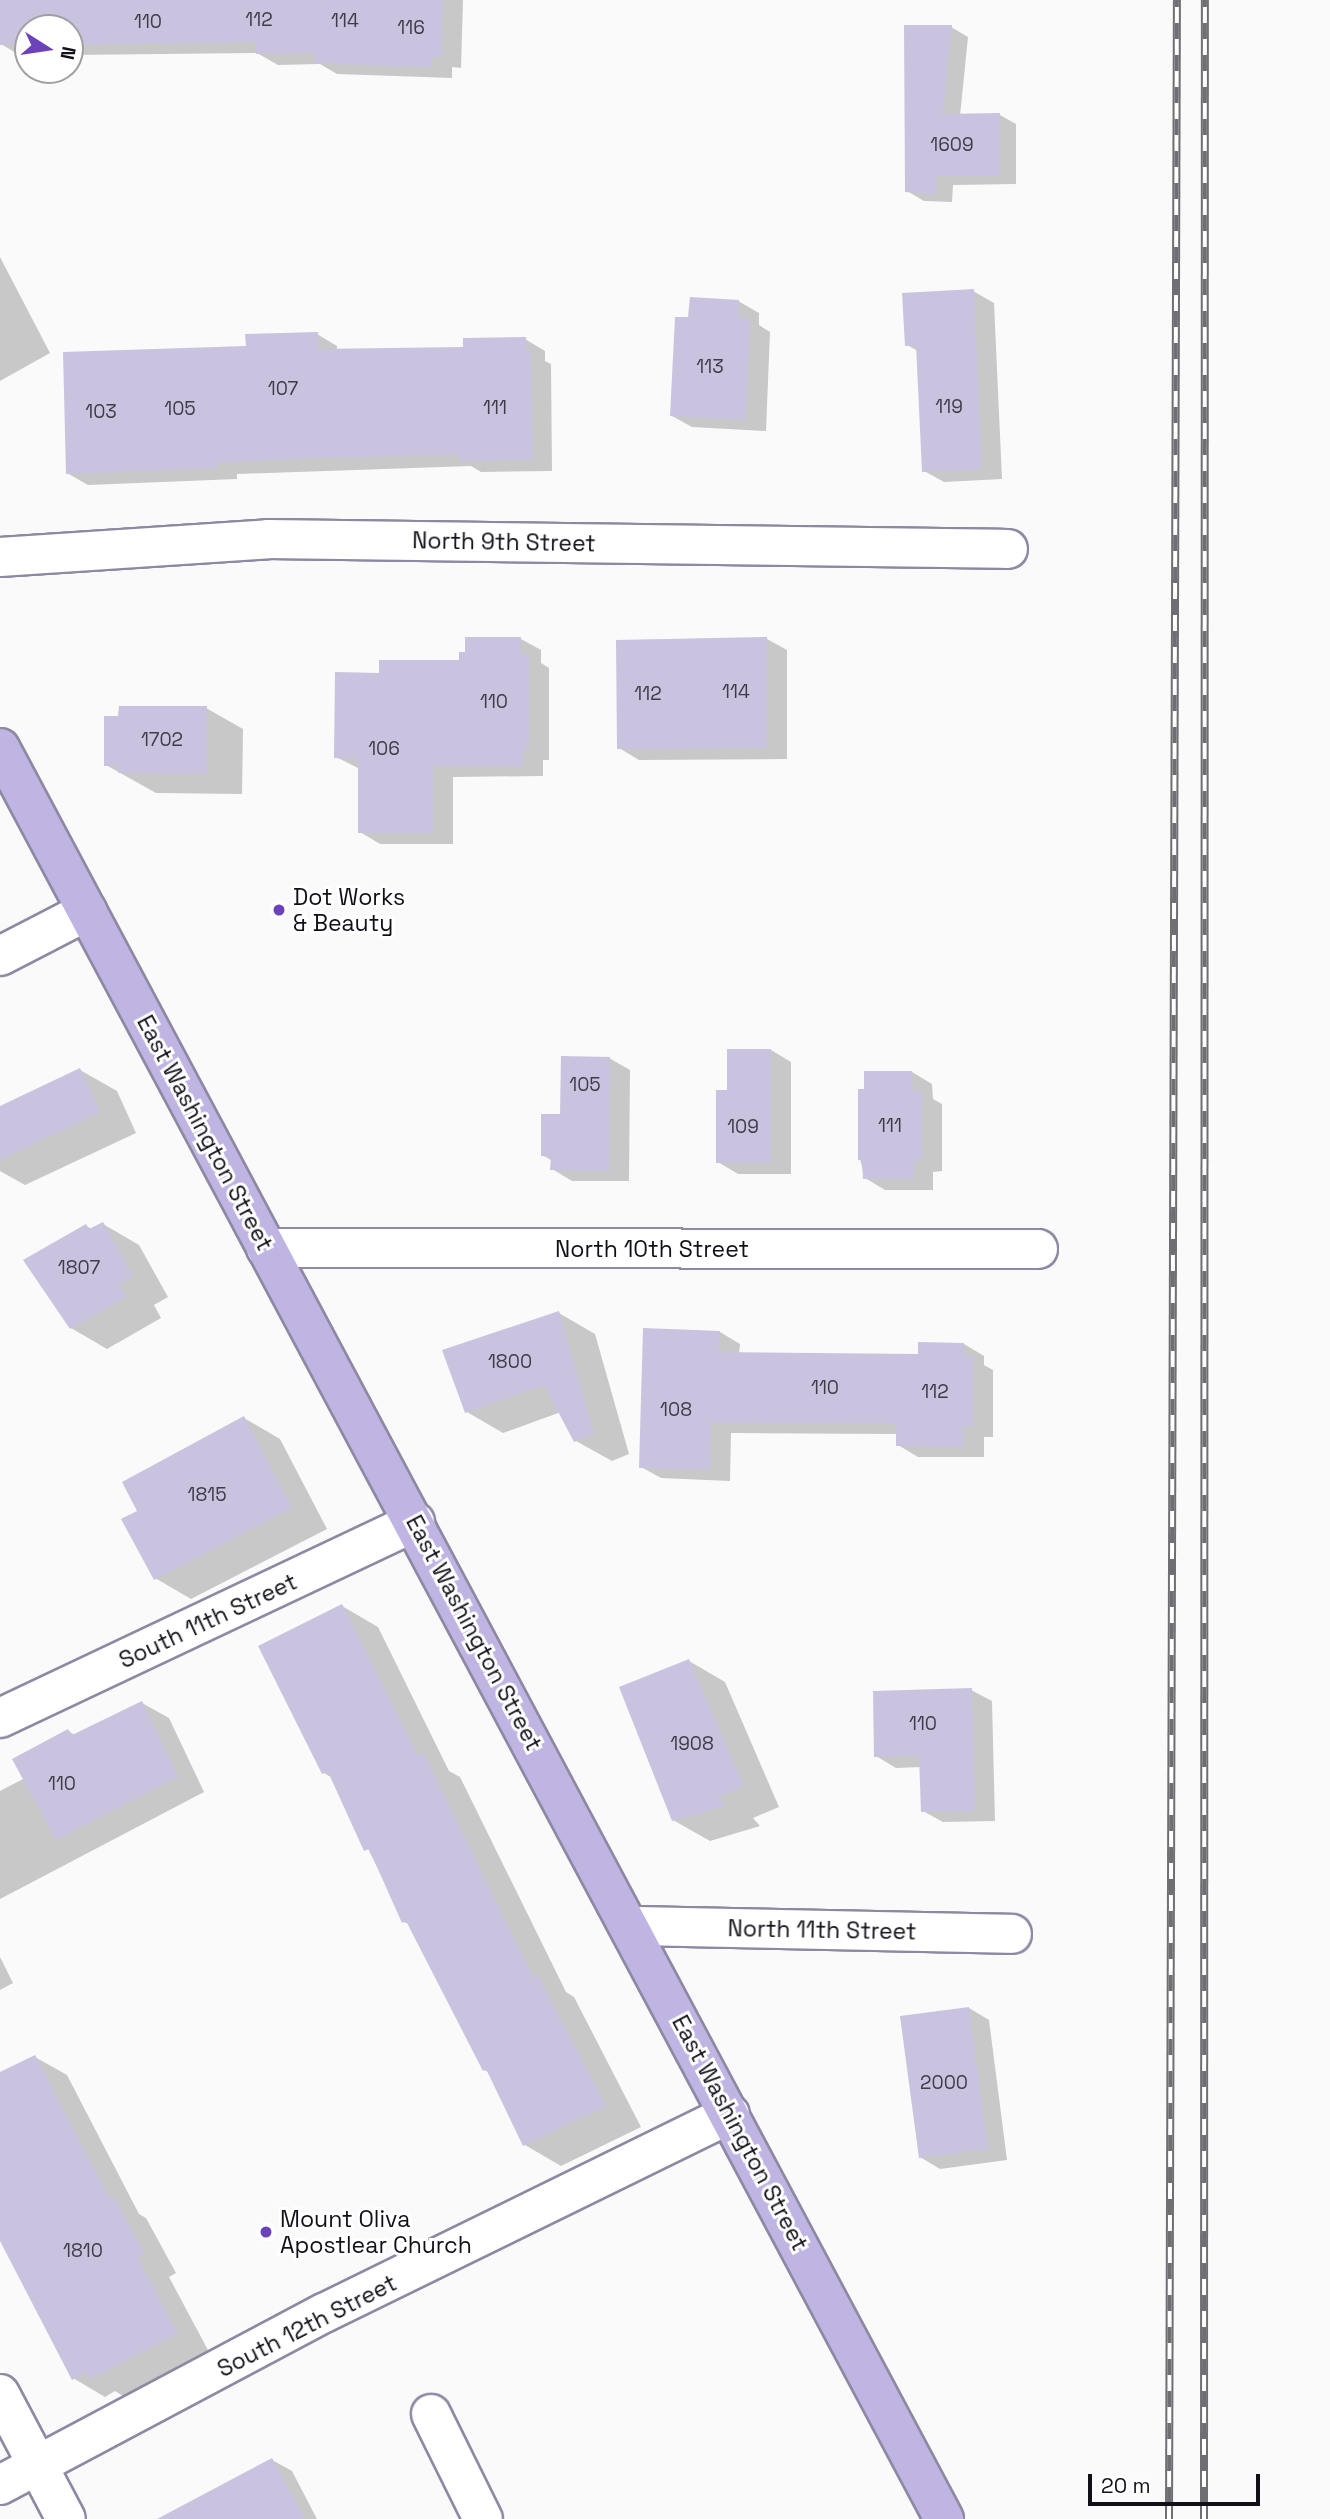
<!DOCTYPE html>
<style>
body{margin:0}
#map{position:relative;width:1330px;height:2519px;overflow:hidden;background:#fafafa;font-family:"Space Grotesk",sans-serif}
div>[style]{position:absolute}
.shadow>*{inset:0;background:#0003}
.building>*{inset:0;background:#c9c3df}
.roads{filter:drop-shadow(2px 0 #8e89a3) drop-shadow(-2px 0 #8e89a3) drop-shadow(0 2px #8e89a3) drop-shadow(0 -2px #8e89a3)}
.minor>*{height:38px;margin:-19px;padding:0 19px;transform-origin:19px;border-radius:19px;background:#fff}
.major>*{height:38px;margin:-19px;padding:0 19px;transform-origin:19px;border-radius:19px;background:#bfb4e2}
.rail>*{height:8px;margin-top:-4px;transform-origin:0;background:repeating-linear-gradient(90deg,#fff 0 16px,#6f6e73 0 32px);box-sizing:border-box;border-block:2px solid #6f6e73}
.dots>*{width:19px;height:19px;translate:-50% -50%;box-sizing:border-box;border:4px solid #fff;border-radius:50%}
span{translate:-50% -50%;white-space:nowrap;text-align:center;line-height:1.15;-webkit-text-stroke:6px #fff;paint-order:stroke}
.number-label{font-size:19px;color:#3f3c4a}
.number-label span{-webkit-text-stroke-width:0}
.street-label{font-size:23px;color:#110f18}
.poi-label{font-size:23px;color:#110f18}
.left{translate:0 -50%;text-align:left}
.north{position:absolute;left:14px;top:14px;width:70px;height:70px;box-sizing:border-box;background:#fff;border:2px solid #a09fa3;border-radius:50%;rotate:102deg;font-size:19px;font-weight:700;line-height:28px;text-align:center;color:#110f18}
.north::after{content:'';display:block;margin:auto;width:24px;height:32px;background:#6b42ba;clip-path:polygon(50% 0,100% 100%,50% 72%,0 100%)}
.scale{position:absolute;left:1088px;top:2474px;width:172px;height:32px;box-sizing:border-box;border:4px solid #110f18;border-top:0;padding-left:9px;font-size:21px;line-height:24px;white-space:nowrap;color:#110f18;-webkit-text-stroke:5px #fff;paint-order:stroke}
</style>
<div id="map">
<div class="shadow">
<i style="clip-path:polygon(1px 0,463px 0,461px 68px,452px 67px,452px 78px,337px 74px,320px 64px,278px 65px,257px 53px,70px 55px,70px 28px,28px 28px,28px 56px,21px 56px,1px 44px)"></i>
<i style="clip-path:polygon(951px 27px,968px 37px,960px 116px,1000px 115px,1016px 124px,1016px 184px,953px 185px,952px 202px,924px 201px,907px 191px)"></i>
<i style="clip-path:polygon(0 257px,50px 353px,0 381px)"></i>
<i style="clip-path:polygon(973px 291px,994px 303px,1002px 479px,944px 482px,924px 471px,918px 351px,907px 345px)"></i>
<i style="clip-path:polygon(738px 301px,759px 313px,759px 325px,770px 332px,766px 431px,692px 427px,672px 416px,690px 319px)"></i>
<i style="clip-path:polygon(317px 334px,337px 346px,337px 351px,465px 349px,525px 339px,545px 351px,545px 361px,551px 364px,552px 471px,481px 472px,471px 466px,237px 474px,237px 479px,88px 485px,67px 473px,247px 347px)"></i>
<i style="clip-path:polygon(521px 639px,541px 650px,541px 663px,549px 668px,549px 760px,543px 760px,543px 776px,453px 777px,453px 844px,380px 844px,360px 832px,360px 769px,336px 757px,381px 674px,460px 662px)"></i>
<i style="clip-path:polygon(767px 639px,787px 650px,787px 759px,639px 760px,619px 748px)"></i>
<i style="clip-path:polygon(206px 708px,243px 729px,242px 794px,156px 793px,106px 765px)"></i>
<i style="clip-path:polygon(771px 1050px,791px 1062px,791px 1174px,738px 1174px,718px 1162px,729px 1092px)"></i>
<i style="clip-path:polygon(609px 1058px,630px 1070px,629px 1181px,572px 1181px,552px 1169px,552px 1161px,543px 1155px,562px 1116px)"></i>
<i style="clip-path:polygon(80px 1070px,117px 1091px,136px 1133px,25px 1185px,0 1171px,0 1108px)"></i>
<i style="clip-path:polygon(912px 1072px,932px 1084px,933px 1099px,942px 1104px,942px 1171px,933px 1172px,933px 1190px,885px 1190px,865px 1178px,860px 1159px)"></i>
<i style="clip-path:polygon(103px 1224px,139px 1245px,168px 1297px,154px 1305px,161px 1318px,107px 1349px,71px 1328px,86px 1226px,92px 1229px)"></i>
<i style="clip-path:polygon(559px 1313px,595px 1334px,629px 1454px,612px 1461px,576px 1441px,561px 1412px,503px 1433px,467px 1412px)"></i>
<i style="clip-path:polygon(720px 1332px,740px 1344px,739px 1354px,919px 1355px,964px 1344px,984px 1356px,984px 1365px,993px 1370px,993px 1437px,984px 1437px,984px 1457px,918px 1457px,898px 1445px,898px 1434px,731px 1433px,730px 1481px,661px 1478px,641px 1467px)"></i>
<i style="clip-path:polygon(244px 1418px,280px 1439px,327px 1529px,191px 1599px,155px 1578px,139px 1512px)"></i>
<i style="clip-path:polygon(342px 1606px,378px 1627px,449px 1771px,460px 1777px,566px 1992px,574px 1997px,641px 2127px,561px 2166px,525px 2145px,490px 2073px,484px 2070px,410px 1925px,404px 1922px,334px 1779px,324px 1773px)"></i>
<i style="clip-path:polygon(689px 1661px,725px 1682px,779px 1807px,753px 1818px,760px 1826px,710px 1841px,673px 1820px)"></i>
<i style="clip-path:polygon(971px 1690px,992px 1701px,995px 1821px,943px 1822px,923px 1811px,921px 1767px,896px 1768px,876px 1756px)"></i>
<i style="clip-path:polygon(142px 1703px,169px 1718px,204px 1792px,0 1899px,0 1791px,25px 1778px,68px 1731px,75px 1735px)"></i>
<i style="clip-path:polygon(0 1957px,13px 1983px,0 1990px)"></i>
<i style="clip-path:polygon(969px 2008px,989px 2020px,1007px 2160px,940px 2169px,920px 2157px)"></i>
<i style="clip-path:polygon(35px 2057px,67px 2075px,139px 2214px,146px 2218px,176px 2273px,169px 2277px,209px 2352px,123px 2396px,115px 2391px,105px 2397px,73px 2378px,0 2234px,0 2074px)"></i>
<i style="clip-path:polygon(272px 2460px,292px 2471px,317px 2519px,160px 2519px)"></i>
</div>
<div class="building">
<i style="clip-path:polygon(0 0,443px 0,441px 57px,432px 57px,432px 67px,388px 66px,314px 63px,315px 53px,256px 54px,256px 42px,70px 45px,70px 28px,28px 28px,28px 45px,0 45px)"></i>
<i style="clip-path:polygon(904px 25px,952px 25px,943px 114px,1000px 113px,1000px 176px,937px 176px,936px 194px,905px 192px)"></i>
<i style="clip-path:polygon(974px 289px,982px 469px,922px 472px,916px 345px,905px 346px,902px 293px)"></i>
<i style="clip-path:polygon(690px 297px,739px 300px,739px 318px,750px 318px,746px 420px,670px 416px,675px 317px,688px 317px)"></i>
<i style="clip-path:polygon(318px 332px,318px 349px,463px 347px,463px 338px,526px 337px,526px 351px,531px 351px,533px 460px,459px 461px,459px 455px,310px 458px,217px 463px,218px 468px,66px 474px,63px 352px,246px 346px,245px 334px)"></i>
<i style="clip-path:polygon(465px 637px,521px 637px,521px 654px,529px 654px,529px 749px,524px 749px,523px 766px,433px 766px,433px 833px,358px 833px,358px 759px,334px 758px,335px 672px,379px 673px,379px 660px,459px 660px,459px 652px,465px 652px)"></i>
<i style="clip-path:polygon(767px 637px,767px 748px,617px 749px,616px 640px)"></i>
<i style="clip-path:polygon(119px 706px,207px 706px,207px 774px,118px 773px,118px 766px,104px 766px,104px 716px,118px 716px)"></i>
<i style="clip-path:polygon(727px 1049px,771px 1049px,771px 1163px,716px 1163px,716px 1090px,727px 1090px)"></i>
<i style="clip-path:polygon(561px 1056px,610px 1057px,609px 1171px,550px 1170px,551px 1157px,541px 1156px,541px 1114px,560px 1114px)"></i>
<i style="clip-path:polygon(80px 1068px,101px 1112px,0 1160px,0 1106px)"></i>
<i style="clip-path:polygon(864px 1071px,912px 1071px,913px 1091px,922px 1091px,922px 1161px,914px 1161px,914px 1179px,863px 1179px,862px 1160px,858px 1160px,858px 1089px,864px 1089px)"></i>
<i style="clip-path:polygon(103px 1222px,133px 1276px,119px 1284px,126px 1297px,70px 1329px,23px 1260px,86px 1224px,89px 1229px)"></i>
<i style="clip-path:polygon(559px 1311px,594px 1434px,574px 1442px,544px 1385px,465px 1413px,442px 1350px)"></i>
<i style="clip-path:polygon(643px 1328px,720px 1331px,719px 1352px,918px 1354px,918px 1342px,964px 1343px,965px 1356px,973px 1356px,973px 1427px,964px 1426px,964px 1447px,896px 1446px,896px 1424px,711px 1423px,710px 1470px,639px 1468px)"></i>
<i style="clip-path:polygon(244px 1416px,292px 1508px,154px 1580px,121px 1519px,137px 1511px,122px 1482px)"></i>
<i style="clip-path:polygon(342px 1604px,418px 1756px,424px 1754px,533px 1977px,538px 1975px,606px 2106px,523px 2146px,486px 2069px,483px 2071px,406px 1921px,402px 1923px,369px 1849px,364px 1851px,328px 1772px,322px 1774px,258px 1646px)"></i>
<i style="clip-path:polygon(689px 1659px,744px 1786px,719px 1797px,726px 1806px,672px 1821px,619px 1687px)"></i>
<i style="clip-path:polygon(972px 1688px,975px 1811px,921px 1812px,919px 1756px,874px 1757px,873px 1691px)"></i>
<i style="clip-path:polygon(142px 1701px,178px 1777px,56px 1840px,12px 1759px,68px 1729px,72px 1735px)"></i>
<i style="clip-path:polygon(969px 2007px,988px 2149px,919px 2158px,900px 2016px)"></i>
<i style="clip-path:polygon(35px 2055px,110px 2199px,114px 2197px,145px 2254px,138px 2258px,178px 2334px,90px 2379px,86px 2372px,72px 2380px,0 2241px,0 2072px)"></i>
<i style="clip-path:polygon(272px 2458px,305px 2519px,157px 2519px)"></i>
</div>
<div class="roads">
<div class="minor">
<i style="left:0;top:557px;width:269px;rotate:-3.8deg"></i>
<i style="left:268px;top:539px;width:740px;rotate:0.77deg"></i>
<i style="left:0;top:956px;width:98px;rotate:-27.3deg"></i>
<i style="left:266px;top:1248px;width:772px;rotate:0.07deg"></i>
<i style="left:0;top:1718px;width:459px;rotate:-25.3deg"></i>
<i style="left:632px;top:1926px;width:380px;rotate:1.2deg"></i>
<i style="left:0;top:2394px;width:141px;rotate:62.2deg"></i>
<i style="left:431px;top:2414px;width:117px;rotate:63.7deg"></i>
<i style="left:0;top:2485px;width:367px;rotate:-28deg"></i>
<i style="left:324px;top:2313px;width:452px;rotate:-26.1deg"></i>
</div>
<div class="major">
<i style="left:0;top:748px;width:2007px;rotate:61.94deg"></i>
</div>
</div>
<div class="rail">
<i style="left:1169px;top:2519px;width:2519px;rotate:-89.82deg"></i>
<i style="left:1204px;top:2519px;width:2519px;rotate:-89.98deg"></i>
</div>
<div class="dots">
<i style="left:279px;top:910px;background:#6b42ba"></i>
<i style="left:266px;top:2232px;background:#6b42ba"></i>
</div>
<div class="number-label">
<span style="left:259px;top:20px">112</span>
<span style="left:345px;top:21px">114</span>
<span style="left:148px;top:22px">110</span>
<span style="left:411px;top:28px">116</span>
<span style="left:952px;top:145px">1609</span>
<span style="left:710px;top:367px">113</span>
<span style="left:283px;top:389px">107</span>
<span style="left:949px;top:407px">119</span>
<span style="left:495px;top:408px">111</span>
<span style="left:180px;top:409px">105</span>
<span style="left:101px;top:412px">103</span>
<span style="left:736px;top:692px">114</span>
<span style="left:648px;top:694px">112</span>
<span style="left:494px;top:702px">110</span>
<span style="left:162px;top:740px">1702</span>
<span style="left:384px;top:749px">106</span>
<span style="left:585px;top:1085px">105</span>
<span style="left:890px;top:1126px">111</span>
<span style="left:743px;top:1127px">109</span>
<span style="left:79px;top:1268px">1807</span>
<span style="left:510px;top:1362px">1800</span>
<span style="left:825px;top:1388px">110</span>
<span style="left:935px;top:1392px">112</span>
<span style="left:676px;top:1410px">108</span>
<span style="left:207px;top:1495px">1815</span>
<span style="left:923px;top:1724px">110</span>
<span style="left:692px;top:1744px">1908</span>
<span style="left:62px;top:1784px">110</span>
<span style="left:944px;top:2083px">2000</span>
<span style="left:83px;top:2251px">1810</span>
</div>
<div class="street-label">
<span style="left:504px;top:542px;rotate:1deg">North 9th Street</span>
<span style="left:205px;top:1133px;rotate:62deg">East Washington Street</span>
<span style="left:652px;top:1249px">North 10th Street</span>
<span style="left:208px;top:1621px;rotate:-25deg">South 11th Street</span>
<span style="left:474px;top:1633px;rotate:62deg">East Washington Street</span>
<span style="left:822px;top:1930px;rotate:1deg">North 11th Street</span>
<span style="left:740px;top:2133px;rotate:62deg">East Washington Street</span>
<span style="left:307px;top:2326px;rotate:-27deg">South 12th Street</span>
</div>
<div class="poi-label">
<span class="left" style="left:293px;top:910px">Dot Works<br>&amp; Beauty</span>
<span class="left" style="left:280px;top:2232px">Mount Oliva<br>Apostlear Church</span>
</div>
<div class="north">N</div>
<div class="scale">20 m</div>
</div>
